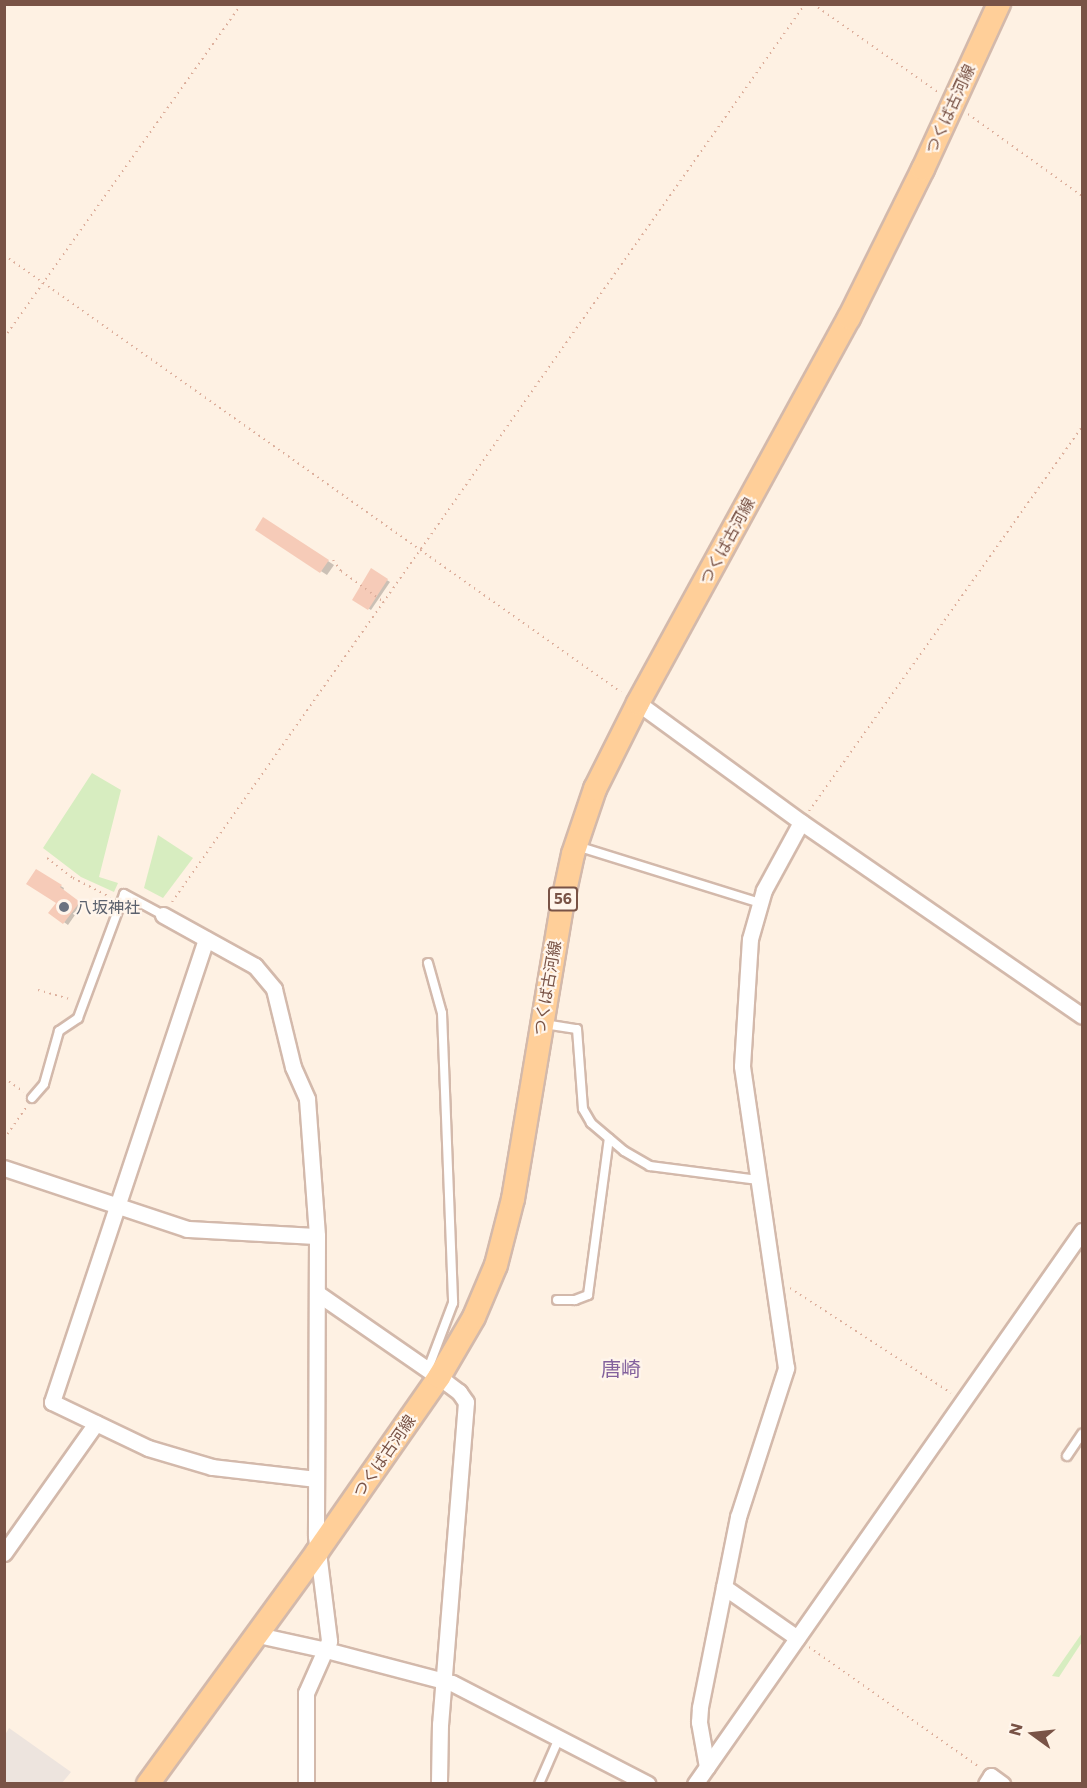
<!DOCTYPE html>
<meta charset="utf-8">
<style>
body{margin:0}
#map{position:relative;width:1087px;height:1788px;overflow:hidden;background:#fef1e3;font-family:Commissioner,"Noto Sans JP",sans-serif}
div>[style]{position:absolute}
.industrial>*{inset:0;background:#ede4de}
.green>*{inset:0;background:#d7edc0}
.shadow>*{inset:0;background:#0003}
.building>*{inset:0;background:#f6cbb8}
.path>*{height:2px;margin-top:-1px;transform-origin:0;background:repeating-linear-gradient(90deg,#dcae9b 0 1.5px,transparent 0 6px)}
.roads{filter:drop-shadow(2px 0 #d3b9ab) drop-shadow(-2px 0 #d3b9ab) drop-shadow(0 2px #d3b9ab) drop-shadow(0 -2px #d3b9ab)}
.service>*{height:8px;margin:-4px;padding:0 4px;transform-origin:4px;border-radius:4px;background:#fff}
.minor>*{height:15px;margin:-7.5px;padding:0 7.5px;transform-origin:7.5px;border-radius:7.5px;background:#fff}
.primary>*{height:22px;margin:-11px;padding:0 11px;transform-origin:11px;border-radius:11px;background:#ffcf99}
.dots>*{width:16px;height:16px;translate:-50% -50%;box-sizing:border-box;border:3px solid #fff5eb;border-radius:50%}
span{translate:-50% -50%;white-space:nowrap;text-align:center;line-height:1.15;-webkit-text-stroke:4.5px #fff5eb;paint-order:stroke}
.shield-label span{padding:2px 4px;background:#fff5eb;border:2px solid;border-radius:4px;-webkit-text-stroke-width:0}
.shield-label{font-size:15px;color:#795346;font-weight:700}
.street-label{font-size:16px;color:#795346}
.worship-label{font-size:16px;color:#5b616d}
.left{translate:0 -50%;text-align:left}
.quarter-label{font-size:20px;color:#83619d}
.frame{position:absolute;inset:0;border:6px solid #795346;pointer-events:none}
.north{position:absolute;left:1003px;top:1704px;width:60px;height:60px;-webkit-text-stroke:4px #fff5eb;paint-order:stroke;rotate:285deg;font-size:16px;font-weight:700;line-height:24px;text-align:center;color:#795346}
.north::after{content:'';display:block;margin:auto;width:21px;height:27px;background:#795346;clip-path:polygon(50% 0,100% 100%,50% 72%,0 100%)}
</style>
<div id="map">
<div class="industrial">
<i style="clip-path:polygon(9px 1728px,71px 1772px,62px 1783px,5px 1783px,5px 1735px)"></i>
</div>
<div class="green">
<i style="clip-path:polygon(92px 773px,121px 790px,99px 877px,118px 883px,114px 892px,81px 877px,43px 848px)"></i>
<i style="clip-path:polygon(158px 835px,193px 858px,163px 898px,144px 888px)"></i>
<i style="clip-path:polygon(1082px 1633px,1082px 1642px,1059px 1677px,1052px 1676px)"></i>
</div>
<div class="shadow">
<i style="clip-path:polygon(270px 523px,334px 565px,327px 575px,257px 530px)"></i>
<i style="clip-path:polygon(371px 570px,390px 582px,371px 610px,354px 599px)"></i>
<i style="clip-path:polygon(36px 871px,64px 888px,63px 891px,82px 905px,68px 925px,51px 913px,58px 903px)"></i>
</div>
<div class="building">
<i style="clip-path:polygon(263px 517px,329px 560px,320px 573px,255px 530px)"></i>
<i style="clip-path:polygon(371px 568px,388px 579px,368px 610px,352px 600px)"></i>
<i style="clip-path:polygon(36px 869px,62px 885px,60px 887px,80px 902px,63px 924px,48px 913px,56px 903px,26px 884px)"></i>
</div>
<div class="path">
<i style="left:813px;top:4px;width:154px;rotate:35.2deg"></i>
<i style="left:968px;top:114px;width:140px;rotate:35.7deg"></i>
<i style="left:4px;top:255px;width:756px;rotate:35.31deg"></i>
<i style="left:4px;top:338px;width:410px;rotate:-54.6deg"></i>
<i style="left:333px;top:560px;width:14px;rotate:54deg"></i>
<i style="left:341px;top:571px;width:54px;rotate:36deg"></i>
<i style="left:809px;top:811px;width:471px;rotate:-54.6deg"></i>
<i style="left:47px;top:858px;width:33px;rotate:38deg"></i>
<i style="left:73px;top:878px;width:42px;rotate:27.2deg"></i>
<i style="left:172px;top:902px;width:1099px;rotate:-54.82deg"></i>
<i style="left:38px;top:990px;width:35px;rotate:16deg"></i>
<i style="left:4px;top:1078px;width:24px;rotate:35deg"></i>
<i style="left:4px;top:1139px;width:39px;rotate:-55deg"></i>
<i style="left:790px;top:1288px;width:192px;rotate:33.1deg"></i>
<i style="left:809px;top:1647px;width:208px;rotate:35.2deg"></i>
</div>
<div class="roads">
<div class="service">
<i style="left:577px;top:846px;width:192px;rotate:17.3deg"></i>
<i style="left:428px;top:963px;width:52px;rotate:74.4deg"></i>
<i style="left:442px;top:1013px;width:290px;rotate:87.8deg"></i>
<i style="left:453px;top:1303px;width:71px;rotate:110.7deg"></i>
<i style="left:544px;top:1024px;width:33px;rotate:9deg"></i>
<i style="left:577px;top:1029px;width:80px;rotate:85.7deg"></i>
<i style="left:583px;top:1109px;width:16px;rotate:60deg"></i>
<i style="left:591px;top:1123px;width:43px;rotate:40.3deg"></i>
<i style="left:624px;top:1151px;width:30px;rotate:30deg"></i>
<i style="left:650px;top:1166px;width:109px;rotate:7.4deg"></i>
<i style="left:32px;top:1098px;width:18px;rotate:-49deg"></i>
<i style="left:44px;top:1084px;width:55px;rotate:-74.2deg"></i>
<i style="left:59px;top:1031px;width:23px;rotate:-34deg"></i>
<i style="left:78px;top:1018px;width:132px;rotate:-69.6deg"></i>
<i style="left:124px;top:894px;width:44px;rotate:28.3deg"></i>
<i style="left:557px;top:1300px;width:18px"></i>
<i style="left:575px;top:1300px;width:14px;rotate:-21deg"></i>
<i style="left:588px;top:1295px;width:158px;rotate:-82.4deg"></i>
<i style="left:1067px;top:1456px;width:27px;rotate:-56deg"></i>
<i style="left:539px;top:1784px;width:50px;rotate:-66.5deg"></i>
</div>
<div class="minor">
<i style="left:638px;top:703px;width:202px;rotate:36.1deg"></i>
<i style="left:801px;top:822px;width:341px;rotate:34.6deg"></i>
<i style="left:163px;top:915px;width:105px;rotate:29deg"></i>
<i style="left:255px;top:966px;width:30px;rotate:50deg"></i>
<i style="left:274px;top:989px;width:80px;rotate:76.3deg"></i>
<i style="left:293px;top:1067px;width:35px;rotate:66deg"></i>
<i style="left:307px;top:1099px;width:137px;rotate:85.8deg"></i>
<i style="left:317px;top:1236px;width:300px;rotate:90.2deg"></i>
<i style="left:316px;top:1536px;width:106px;rotate:82.9deg"></i>
<i style="left:329px;top:1641px;width:57px;rotate:113.9deg"></i>
<i style="left:306px;top:1693px;width:91px;rotate:90deg"></i>
<i style="left:206px;top:939px;width:488px;rotate:108.4deg"></i>
<i style="left:52px;top:1402px;width:106px;rotate:25.6deg"></i>
<i style="left:148px;top:1448px;width:67px;rotate:16.5deg"></i>
<i style="left:212px;top:1467px;width:104px;rotate:6.6deg"></i>
<i style="left:4px;top:1168px;width:193px;rotate:18.4deg"></i>
<i style="left:187px;top:1229px;width:130px;rotate:3.1deg"></i>
<i style="left:317px;top:1293px;width:158px;rotate:34.7deg"></i>
<i style="left:447px;top:1383px;width:15px;rotate:37deg"></i>
<i style="left:459px;top:1392px;width:12px;rotate:55deg"></i>
<i style="left:466px;top:1402px;width:323px;rotate:94.6deg"></i>
<i style="left:440px;top:1724px;width:60px;rotate:91deg"></i>
<i style="left:4px;top:1553px;width:159px;rotate:-54.7deg"></i>
<i style="left:724px;top:1587px;width:89px;rotate:34.9deg"></i>
<i style="left:258px;top:1635px;width:70px;rotate:12.4deg"></i>
<i style="left:326px;top:1650px;width:130px;rotate:14.7deg"></i>
<i style="left:452px;top:1683px;width:220px;rotate:27.3deg"></i>
<i style="left:707px;top:1767px;width:46px;rotate:-100.1deg"></i>
<i style="left:699px;top:1722px;width:15px;rotate:-86deg"></i>
<i style="left:700px;top:1707px;width:194px;rotate:-78.7deg"></i>
<i style="left:738px;top:1517px;width:157px;rotate:-72.1deg"></i>
<i style="left:786px;top:1368px;width:305px;rotate:-98.3deg"></i>
<i style="left:742px;top:1066px;width:127px;rotate:-86.4deg"></i>
<i style="left:750px;top:939px;width:51px;rotate:-74.1deg"></i>
<i style="left:764px;top:890px;width:77px;rotate:-61.4deg"></i>
<i style="left:695px;top:1784px;width:675px;rotate:-55.01deg"></i>
<i style="left:986px;top:1784px;width:9px;rotate:-58deg"></i>
<i style="left:991px;top:1776px;width:14px;rotate:36deg"></i>
</div>
<div class="primary">
<i style="left:148px;top:1784px;width:287px;rotate:-53.9deg"></i>
<i style="left:317px;top:1552px;width:213px;rotate:-55.1deg"></i>
<i style="left:439px;top:1377px;width:69px;rotate:-59.7deg"></i>
<i style="left:474px;top:1317px;width:56px;rotate:-67.1deg"></i>
<i style="left:496px;top:1265px;width:68px;rotate:-75.6deg"></i>
<i style="left:513px;top:1199px;width:298px;rotate:-80.5deg"></i>
<i style="left:562px;top:905px;width:52px;rotate:-77.8deg"></i>
<i style="left:573px;top:854px;width:69px;rotate:-71.3deg"></i>
<i style="left:595px;top:789px;width:96px;rotate:-63.4deg"></i>
<i style="left:638px;top:703px;width:439px;rotate:-61.3deg"></i>
<i style="left:849px;top:318px;width:166px;rotate:-63.6deg"></i>
<i style="left:923px;top:169px;width:182px;rotate:-65.3deg"></i>
</div>
</div>
<div class="dots">
<i style="left:64px;top:907px;background:#6b7280"></i>
</div>
<div class="shield-label">
<span style="left:563px;top:899px">56</span>
</div>
<div class="street-label">
<span style="left:950px;top:109px;rotate:-65deg">つくば古河線</span>
<span style="left:727px;top:541px;rotate:-61deg">つくば古河線</span>
<span style="left:547px;top:988px;rotate:-80deg">つくば古河線</span>
<span style="left:384px;top:1456px;rotate:-55deg">つくば古河線</span>
</div>
<div class="worship-label">
<span class="left" style="left:76px;top:907px">八坂神社</span>
</div>
<div class="quarter-label">
<span style="left:621px;top:1368px">唐崎</span>
</div>
<div class="frame"></div>
<div class="north">N</div>
</div>
